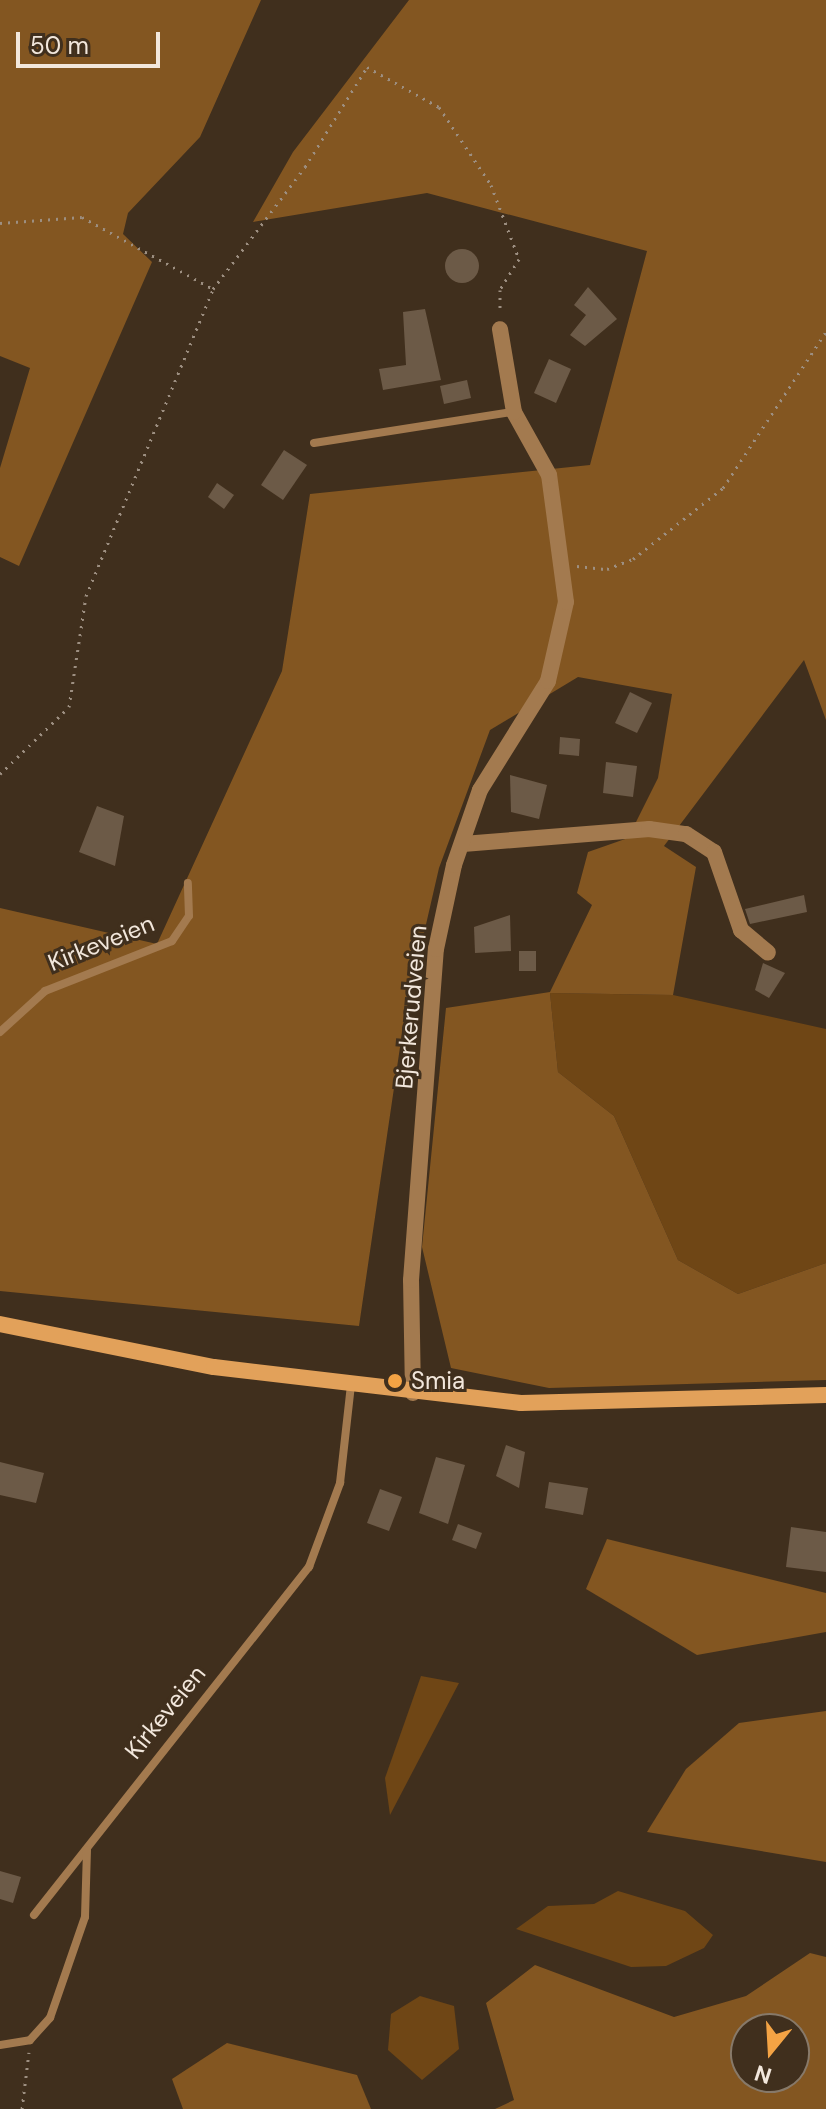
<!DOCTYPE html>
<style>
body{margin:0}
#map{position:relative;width:826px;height:2109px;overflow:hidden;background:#402f1d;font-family:"DM Sans",sans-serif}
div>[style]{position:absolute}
.green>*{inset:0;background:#6f4615}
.forest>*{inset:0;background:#835621}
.building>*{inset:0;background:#6c5a47}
.round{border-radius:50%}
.path>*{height:3px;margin-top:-1.5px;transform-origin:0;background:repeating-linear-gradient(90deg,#9d8f81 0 2px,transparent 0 8px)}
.lane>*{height:8px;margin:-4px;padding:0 4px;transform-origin:4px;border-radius:4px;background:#a37a4f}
.street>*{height:16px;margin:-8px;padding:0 8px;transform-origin:8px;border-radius:8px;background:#a37a4f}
.secondary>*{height:16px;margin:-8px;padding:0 8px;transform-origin:8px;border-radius:8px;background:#e2a15a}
.dots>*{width:22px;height:22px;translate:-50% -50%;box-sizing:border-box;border:4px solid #402f1d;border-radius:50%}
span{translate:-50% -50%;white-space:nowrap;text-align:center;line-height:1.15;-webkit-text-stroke:6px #402f1d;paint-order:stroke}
.street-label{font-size:24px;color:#f2e7dc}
.poi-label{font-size:24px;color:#f2e7dc}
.left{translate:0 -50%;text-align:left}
.north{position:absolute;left:730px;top:2013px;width:80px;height:80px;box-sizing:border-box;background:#402f1d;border:2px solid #877969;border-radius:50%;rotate:198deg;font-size:22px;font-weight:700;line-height:32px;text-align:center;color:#f2e7dc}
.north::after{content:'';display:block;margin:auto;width:28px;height:36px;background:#f4a344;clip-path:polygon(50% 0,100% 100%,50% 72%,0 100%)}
.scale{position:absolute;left:16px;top:32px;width:144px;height:36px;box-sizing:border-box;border:4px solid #f2e7dc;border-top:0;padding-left:10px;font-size:24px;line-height:28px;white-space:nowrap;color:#f2e7dc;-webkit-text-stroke:6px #402f1d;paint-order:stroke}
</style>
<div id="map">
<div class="green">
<i style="clip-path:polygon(550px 993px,673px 995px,826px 1029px,826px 1263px,738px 1294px,678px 1260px,614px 1116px,558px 1072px)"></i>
<i style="clip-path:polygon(421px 1676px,459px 1683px,390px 1815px,385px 1778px)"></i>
<i style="clip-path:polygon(618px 1891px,685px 1911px,713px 1935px,704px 1948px,666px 1966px,631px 1967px,516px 1929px,548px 1906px,594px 1904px)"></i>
<i style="clip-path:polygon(420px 1996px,454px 2006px,459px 2049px,422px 2080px,388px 2050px,391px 2014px)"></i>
</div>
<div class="forest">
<i style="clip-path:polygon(0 0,261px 0,200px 137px,128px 213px,123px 234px,152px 262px,19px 566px,0 557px,0 468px,30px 368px,0 356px)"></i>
<i style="clip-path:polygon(409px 0,826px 0,826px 720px,804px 660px,664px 846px,696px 867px,673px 995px,550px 993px,558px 1072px,614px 1116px,678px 1260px,738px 1294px,826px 1263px,826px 1380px,549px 1388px,451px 1368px,422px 1247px,446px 1008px,550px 992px,592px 905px,577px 893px,588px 852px,628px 838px,658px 778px,672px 694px,578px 677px,490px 730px,439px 868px,404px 1020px,359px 1326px,0 1291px,0 908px,157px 944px,282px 671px,310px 494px,590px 465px,647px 251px,427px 193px,253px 222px,293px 152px)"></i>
<i style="clip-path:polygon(607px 1539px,826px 1593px,826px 1632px,697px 1655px,586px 1589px)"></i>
<i style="clip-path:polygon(826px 1711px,826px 1862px,647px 1832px,686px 1769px,739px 1723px)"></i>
<i style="clip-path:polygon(evenodd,810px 1953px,826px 1957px,826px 2109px,495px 2109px,514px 2100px,486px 2003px,535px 1965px,674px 2017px,746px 1996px,810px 1953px,746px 2029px,794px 2029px,794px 2077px,746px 2077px,746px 2029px)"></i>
<i style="clip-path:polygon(227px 2043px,357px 2075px,371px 2109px,183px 2109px,172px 2079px)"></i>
</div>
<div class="building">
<i class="round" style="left:445px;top:249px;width:34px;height:34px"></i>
<i style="clip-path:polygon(588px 287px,617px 319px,585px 346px,570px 335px,586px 315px,574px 305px)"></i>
<i style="clip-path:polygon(425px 309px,441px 380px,383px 390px,379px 369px,406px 365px,403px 312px)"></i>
<i style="clip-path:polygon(549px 359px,571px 369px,556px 403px,534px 393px)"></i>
<i style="clip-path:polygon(467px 380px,471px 398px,444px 404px,440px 386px)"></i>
<i style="clip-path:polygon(284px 450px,307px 465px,283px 500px,261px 485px)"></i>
<i style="clip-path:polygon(217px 483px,234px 495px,224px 509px,208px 497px)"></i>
<i style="clip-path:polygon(630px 692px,652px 703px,637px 733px,615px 723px)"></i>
<i style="clip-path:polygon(560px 737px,580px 739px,579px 756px,559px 754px)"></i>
<i style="clip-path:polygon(606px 762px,637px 766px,633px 797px,603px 793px)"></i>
<i style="clip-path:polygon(510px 775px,547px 785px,539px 819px,511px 812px)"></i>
<i style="clip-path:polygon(97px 806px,124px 816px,115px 866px,79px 852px)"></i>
<i style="clip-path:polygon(804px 895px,807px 912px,750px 924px,745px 909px)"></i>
<i style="clip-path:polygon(510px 915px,511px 951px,475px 953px,474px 927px)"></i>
<i style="clip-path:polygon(519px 951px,536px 951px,536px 971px,519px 971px)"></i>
<i style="clip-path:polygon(763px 963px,785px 973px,769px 998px,755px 990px)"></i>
<i style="clip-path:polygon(506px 1445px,525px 1452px,519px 1488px,496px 1476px)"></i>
<i style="clip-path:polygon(436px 1457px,465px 1465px,448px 1524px,419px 1513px)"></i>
<i style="clip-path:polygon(0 1462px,44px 1473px,36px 1503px,0 1495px)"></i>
<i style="clip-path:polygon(549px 1482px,588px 1488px,583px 1515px,545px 1508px)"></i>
<i style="clip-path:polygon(380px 1489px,402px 1497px,389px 1531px,367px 1523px)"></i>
<i style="clip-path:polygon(458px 1524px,482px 1533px,476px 1549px,452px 1540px)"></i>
<i style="clip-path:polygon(791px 1527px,826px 1532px,826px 1572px,786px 1567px)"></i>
<i style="clip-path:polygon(0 1871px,21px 1877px,13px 1903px,0 1899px)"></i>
</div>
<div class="path">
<i style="left:0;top:223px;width:82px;rotate:-4.2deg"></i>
<i style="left:82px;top:217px;width:149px;rotate:28.8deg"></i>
<i style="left:213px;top:289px;width:153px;rotate:-53deg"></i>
<i style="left:305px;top:167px;width:118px;rotate:-58.2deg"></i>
<i style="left:367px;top:67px;width:82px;rotate:29.1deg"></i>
<i style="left:439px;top:107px;width:94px;rotate:56.3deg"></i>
<i style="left:491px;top:185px;width:79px;rotate:69.3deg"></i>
<i style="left:519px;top:259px;width:36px;rotate:122deg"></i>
<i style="left:500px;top:290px;width:23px;rotate:90deg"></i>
<i style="left:577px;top:566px;width:30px;rotate:6deg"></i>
<i style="left:607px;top:569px;width:28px;rotate:-21deg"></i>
<i style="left:633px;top:559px;width:115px;rotate:-38.3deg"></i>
<i style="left:723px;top:488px;width:187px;rotate:-56.6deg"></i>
<i style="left:0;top:774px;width:96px;rotate:-44.2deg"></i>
<i style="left:69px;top:707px;width:112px;rotate:-81.3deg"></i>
<i style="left:86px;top:596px;width:332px;rotate:-67.5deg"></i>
<i style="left:22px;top:2109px;width:57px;rotate:-83deg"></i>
</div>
<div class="lane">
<i style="left:314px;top:443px;width:201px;rotate:-8.9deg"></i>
<i style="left:0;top:1032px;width:61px;rotate:-42.3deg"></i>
<i style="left:45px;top:991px;width:136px;rotate:-21.5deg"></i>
<i style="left:172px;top:941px;width:30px;rotate:-56deg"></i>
<i style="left:189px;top:916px;width:33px;rotate:-92deg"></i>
<i style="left:34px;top:1915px;width:444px;rotate:-51.7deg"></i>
<i style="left:309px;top:1567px;width:90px;rotate:-69.7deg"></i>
<i style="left:340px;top:1483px;width:99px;rotate:-83.6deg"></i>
<i style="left:0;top:2045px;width:30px;rotate:-9deg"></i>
<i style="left:30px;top:2040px;width:30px;rotate:-48deg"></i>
<i style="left:50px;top:2018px;width:107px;rotate:-70.9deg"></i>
<i style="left:85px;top:1917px;width:67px;rotate:-88.3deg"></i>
</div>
<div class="street">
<i style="left:463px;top:844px;width:187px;rotate:-4.6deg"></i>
<i style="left:649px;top:829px;width:37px;rotate:8deg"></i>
<i style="left:686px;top:834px;width:33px;rotate:33deg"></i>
<i style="left:714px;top:852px;width:83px;rotate:70.9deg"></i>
<i style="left:741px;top:930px;width:35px;rotate:40deg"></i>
<i style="left:413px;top:1393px;width:113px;rotate:-91deg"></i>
<i style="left:411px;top:1280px;width:332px;rotate:-85.7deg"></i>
<i style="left:436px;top:949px;width:86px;rotate:-77.9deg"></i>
<i style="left:454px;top:865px;width:79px;rotate:-70.9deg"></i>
<i style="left:480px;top:790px;width:128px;rotate:-58deg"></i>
<i style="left:548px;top:681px;width:81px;rotate:-77.2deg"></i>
<i style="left:566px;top:602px;width:128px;rotate:-97.6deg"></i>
<i style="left:549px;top:475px;width:72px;rotate:-119.1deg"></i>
<i style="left:514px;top:412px;width:84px;rotate:-99.6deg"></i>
</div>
<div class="secondary">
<i style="left:0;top:1324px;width:218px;rotate:11.4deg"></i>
<i style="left:214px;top:1367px;width:309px;rotate:6.7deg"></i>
<i style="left:521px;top:1403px;width:305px;rotate:-1.5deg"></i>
</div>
<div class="dots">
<i style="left:395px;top:1381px;background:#f4a344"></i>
</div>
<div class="street-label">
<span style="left:101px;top:943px;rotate:-22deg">Kirkeveien</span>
<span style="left:411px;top:1007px;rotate:-85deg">Bjerkerudveien</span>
<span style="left:165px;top:1712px;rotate:-51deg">Kirkeveien</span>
</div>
<div class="poi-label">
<span class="left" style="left:411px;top:1381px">Smia</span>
</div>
<div class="north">N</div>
<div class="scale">50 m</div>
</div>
